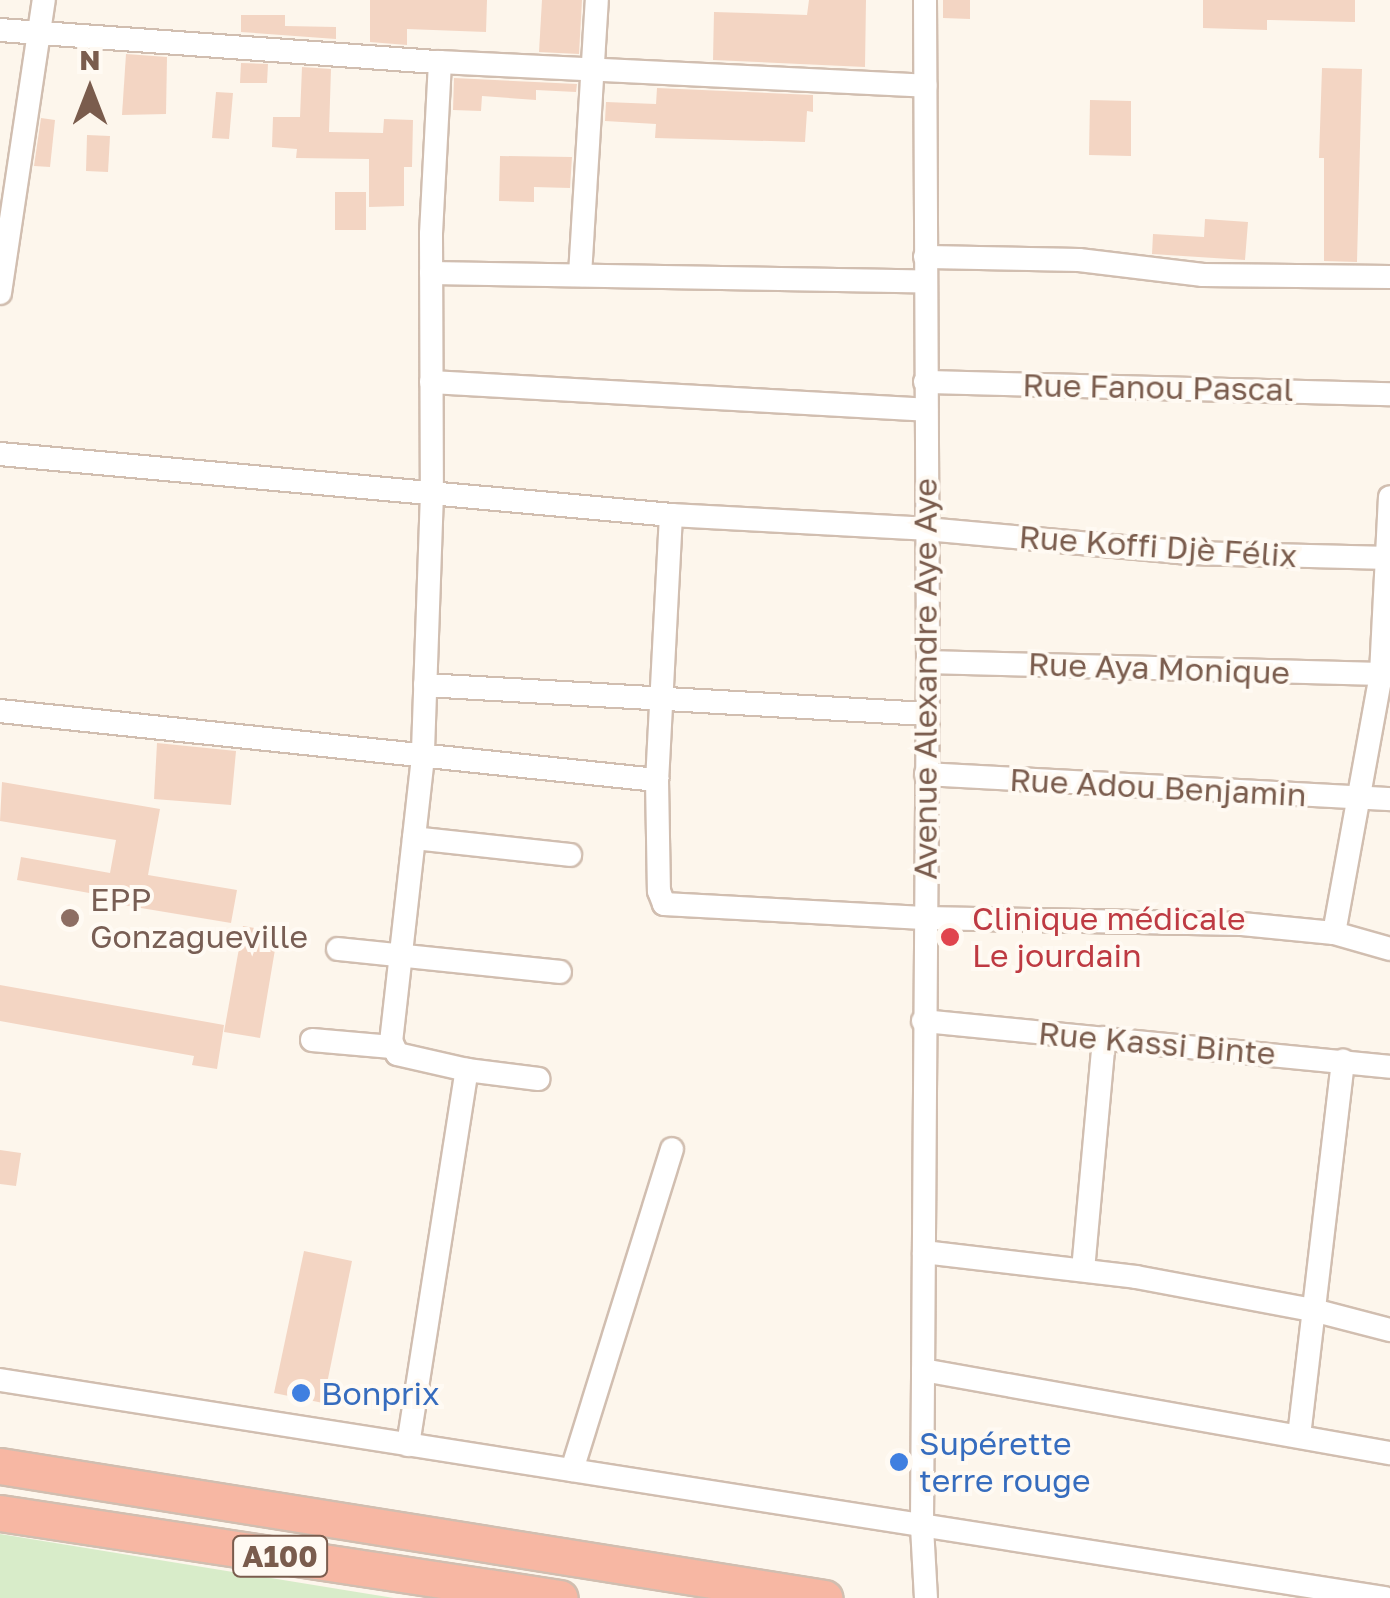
<!DOCTYPE html>
<meta charset="utf-8">
<style>
body{margin:0}
#map{position:relative;width:1390px;height:1598px;overflow:hidden;background:#fdf6ec;font-family:"Golos Text",sans-serif}
div>[style]{position:absolute}
.green>*{inset:0;background:#d8ecc9}
.building>*{inset:0;background:#f3d5c3}
.roads{filter:drop-shadow(2px 0 #d1beb0) drop-shadow(-2px 0 #d1beb0) drop-shadow(0 2px #d1beb0) drop-shadow(0 -2px #d1beb0)}
.minor>*{height:22px;margin:-11px;padding:0 11px;transform-origin:11px;border-radius:11px;background:#fff}
.highway>*{height:35px;margin:-17.5px;padding:0 17.5px;transform-origin:17.5px;border-radius:17.5px;background:#f7b7a3}
.dots>*{width:28px;height:28px;translate:-50% -50%;box-sizing:border-box;border:5px solid #fffaf3;border-radius:50%}
span{translate:-50% -50%;white-space:nowrap;text-align:center;line-height:1.15;-webkit-text-stroke:8px #fffaf3;paint-order:stroke}
.shield-label span{padding:2px 8px;background:#fffaf3;border:2px solid;border-radius:8px;-webkit-text-stroke-width:0}
.shield-label{font-size:30px;color:#7a5c4d;font-weight:700}
.street-label{font-size:32px;color:#7a5c4d}
.education-label{font-size:32px;color:#785e54}
.left{translate:0 -50%;text-align:left}
.health-label{font-size:32px;color:#be3a42}
.shop-label{font-size:32px;color:#366cbe}
.north{position:absolute;left:40px;top:40px;width:100px;height:100px;-webkit-text-stroke:8px #fffaf3;paint-order:stroke;rotate:0deg;font-size:28px;font-weight:700;line-height:40px;text-align:center;color:#7a5c4d}
.north::after{content:'';display:block;margin:auto;width:35px;height:45px;background:#7a5c4d;clip-path:polygon(50% 0,100% 100%,50% 72%,0 100%)}
</style>
<div id="map">
<div class="green">
<i style="clip-path:polygon(0 1534px,369px 1594px,394px 1598px,0 1598px)"></i>
</div>
<div class="building">
<i style="clip-path:polygon(370px 0,487px 0,486px 32px,407px 29px,407px 45px,370px 42px)"></i>
<i style="clip-path:polygon(542px 0,582px 0,579px 54px,539px 52px)"></i>
<i style="clip-path:polygon(809px 0,866px 0,865px 67px,713px 60px,714px 12px,807px 15px)"></i>
<i style="clip-path:polygon(943px 0,970px 0,970px 19px,943px 18px)"></i>
<i style="clip-path:polygon(1203px 0,1355px 0,1355px 22px,1267px 20px,1267px 30px,1203px 28px)"></i>
<i style="clip-path:polygon(241px 15px,285px 15px,285px 26px,336px 27px,336px 39px,241px 32px)"></i>
<i style="clip-path:polygon(126px 54px,167px 57px,166px 114px,122px 115px)"></i>
<i style="clip-path:polygon(241px 63px,268px 64px,267px 83px,240px 83px)"></i>
<i style="clip-path:polygon(302px 67px,331px 69px,329px 132px,383px 133px,384px 119px,413px 120px,412px 167px,404px 167px,404px 206px,369px 207px,369px 159px,296px 158px,297px 149px,272px 147px,273px 117px,300px 117px)"></i>
<i style="clip-path:polygon(1322px 68px,1362px 69px,1357px 262px,1324px 261px,1324px 158px,1319px 158px)"></i>
<i style="clip-path:polygon(454px 78px,577px 84px,576px 92px,536px 90px,536px 100px,482px 96px,481px 111px,453px 110px)"></i>
<i style="clip-path:polygon(657px 88px,813px 95px,813px 112px,807px 111px,805px 142px,655px 138px,656px 124px,605px 121px,606px 102px,656px 104px)"></i>
<i style="clip-path:polygon(216px 92px,233px 93px,229px 139px,212px 138px)"></i>
<i style="clip-path:polygon(1090px 100px,1131px 101px,1131px 156px,1089px 155px)"></i>
<i style="clip-path:polygon(41px 118px,55px 120px,50px 167px,34px 166px)"></i>
<i style="clip-path:polygon(87px 135px,110px 136px,108px 172px,86px 171px)"></i>
<i style="clip-path:polygon(500px 156px,572px 157px,570px 188px,534px 187px,534px 202px,499px 201px)"></i>
<i style="clip-path:polygon(335px 192px,366px 192px,366px 230px,335px 230px)"></i>
<i style="clip-path:polygon(1205px 219px,1248px 222px,1245px 260px,1152px 254px,1153px 234px,1204px 237px)"></i>
<i style="clip-path:polygon(157px 743px,236px 751px,231px 805px,154px 799px)"></i>
<i style="clip-path:polygon(2px 782px,160px 809px,148px 875px,237px 890px,231px 923px,105px 902px,106px 896px,17px 880px,21px 857px,110px 873px,116px 840px,0 821px)"></i>
<i style="clip-path:polygon(243px 926px,278px 932px,260px 1038px,224px 1032px)"></i>
<i style="clip-path:polygon(0 985px,224px 1025px,217px 1069px,192px 1065px,194px 1056px,0 1021px)"></i>
<i style="clip-path:polygon(0 1150px,21px 1153px,16px 1186px,0 1184px)"></i>
<i style="clip-path:polygon(304px 1251px,352px 1261px,323px 1403px,274px 1393px)"></i>
</div>
<div class="roads">
<div class="minor">
<i style="left:925px;top:0;width:662px;rotate:89.74deg"></i>
<i style="left:928px;top:662px;width:865px;rotate:90.4deg"></i>
<i style="left:922px;top:1527px;width:71px;rotate:86.8deg"></i>
<i style="left:0;top:30px;width:441px;rotate:4.2deg"></i>
<i style="left:440px;top:62px;width:486px;rotate:2.8deg"></i>
<i style="left:440px;top:62px;width:172px;rotate:93deg"></i>
<i style="left:431px;top:234px;width:259px;rotate:89.8deg"></i>
<i style="left:432px;top:493px;width:264px;rotate:92deg"></i>
<i style="left:423px;top:757px;width:286px;rotate:96.4deg"></i>
<i style="left:391px;top:1041px;width:14px;rotate:65deg"></i>
<i style="left:397px;top:1054px;width:72px;rotate:12.9deg"></i>
<i style="left:467px;top:1070px;width:72px;rotate:7.2deg"></i>
<i style="left:925px;top:257px;width:154px;rotate:1.1deg"></i>
<i style="left:1079px;top:260px;width:125px;rotate:6.9deg"></i>
<i style="left:1203px;top:275px;width:187px;rotate:0.6deg"></i>
<i style="left:431px;top:273px;width:494px;rotate:1deg"></i>
<i style="left:580px;top:275px;width:276px;rotate:-86.5deg"></i>
<i style="left:0;top:293px;width:296px;rotate:-81.5deg"></i>
<i style="left:431px;top:382px;width:496px;rotate:3.2deg"></i>
<i style="left:925px;top:382px;width:465px;rotate:1.5deg"></i>
<i style="left:0;top:454px;width:674px;rotate:5.19deg"></i>
<i style="left:671px;top:515px;width:255px;rotate:3.1deg"></i>
<i style="left:926px;top:529px;width:264px;rotate:5.2deg"></i>
<i style="left:1189px;top:553px;width:201px;rotate:1.4deg"></i>
<i style="left:671px;top:515px;width:265px;rotate:93deg"></i>
<i style="left:657px;top:780px;width:111px;rotate:89deg"></i>
<i style="left:659px;top:891px;width:14px;rotate:69deg"></i>
<i style="left:664px;top:904px;width:260px;rotate:3.1deg"></i>
<i style="left:924px;top:918px;width:318px;rotate:1.1deg"></i>
<i style="left:1242px;top:924px;width:92px;rotate:5.6deg"></i>
<i style="left:1334px;top:933px;width:58px;rotate:15.9deg"></i>
<i style="left:928px;top:662px;width:462px;rotate:1.5deg"></i>
<i style="left:425px;top:685px;width:503px;rotate:3.31deg"></i>
<i style="left:0;top:711px;width:661px;rotate:6deg"></i>
<i style="left:926px;top:774px;width:465px;rotate:3.1deg"></i>
<i style="left:414px;top:838px;width:157px;rotate:6.2deg"></i>
<i style="left:1334px;top:933px;width:263px;rotate:-79.7deg"></i>
<i style="left:1381px;top:674px;width:177px;rotate:-87.1deg"></i>
<i style="left:338px;top:949px;width:223px;rotate:5.9deg"></i>
<i style="left:923px;top:1021px;width:469px;rotate:5.6deg"></i>
<i style="left:312px;top:1040px;width:80px;rotate:5deg"></i>
<i style="left:924px;top:1252px;width:213px;rotate:6.7deg"></i>
<i style="left:1136px;top:1277px;width:180px;rotate:10.6deg"></i>
<i style="left:1313px;top:1310px;width:80px;rotate:14.6deg"></i>
<i style="left:1083px;top:1270px;width:233px;rotate:-84.8deg"></i>
<i style="left:923px;top:1370px;width:474px;rotate:10.1deg"></i>
<i style="left:0;top:1380px;width:1402px;rotate:8.95deg"></i>
<i style="left:1299px;top:1436px;width:378px;rotate:-83.3deg"></i>
<i style="left:408px;top:1445px;width:380px;rotate:-81.1deg"></i>
<i style="left:572px;top:1470px;width:336px;rotate:-72.7deg"></i>
</div>
<div class="highway">
<i style="left:0;top:1466px;width:835px;rotate:9.1deg"></i>
<i style="left:0;top:1513px;width:566px;rotate:8.63deg"></i>
</div>
</div>
<div class="dots">
<i style="left:70px;top:918px;background:#8d6e63"></i>
<i style="left:950px;top:937px;background:#e0444e"></i>
<i style="left:301px;top:1393px;background:#3f7fe0"></i>
<i style="left:899px;top:1462px;background:#3f7fe0"></i>
</div>
<div class="shield-label">
<span style="left:280px;top:1556px">A100</span>
</div>
<div class="street-label">
<span style="left:1158px;top:387px;rotate:1deg">Rue Fanou Pascal</span>
<span style="left:1158px;top:546px;rotate:4deg">Rue Koffi Djè Félix</span>
<span style="left:1159px;top:668px;rotate:2deg">Rue Aya Monique</span>
<span style="left:925px;top:679px;rotate:-90deg">Avenue Alexandre Aye Aye</span>
<span style="left:1158px;top:787px;rotate:3deg">Rue Adou Benjamin</span>
<span style="left:1157px;top:1043px;rotate:5deg">Rue Kassi Binte</span>
</div>
<div class="education-label">
<span class="left" style="left:90px;top:918px">EPP<br>Gonzagueville</span>
</div>
<div class="health-label">
<span class="left" style="left:972px;top:937px">Clinique médicale<br>Le jourdain</span>
</div>
<div class="shop-label">
<span class="left" style="left:321px;top:1393px">Bonprix</span>
<span class="left" style="left:919px;top:1462px">Supérette<br>terre rouge</span>
</div>
<div class="north">N</div>
</div>
